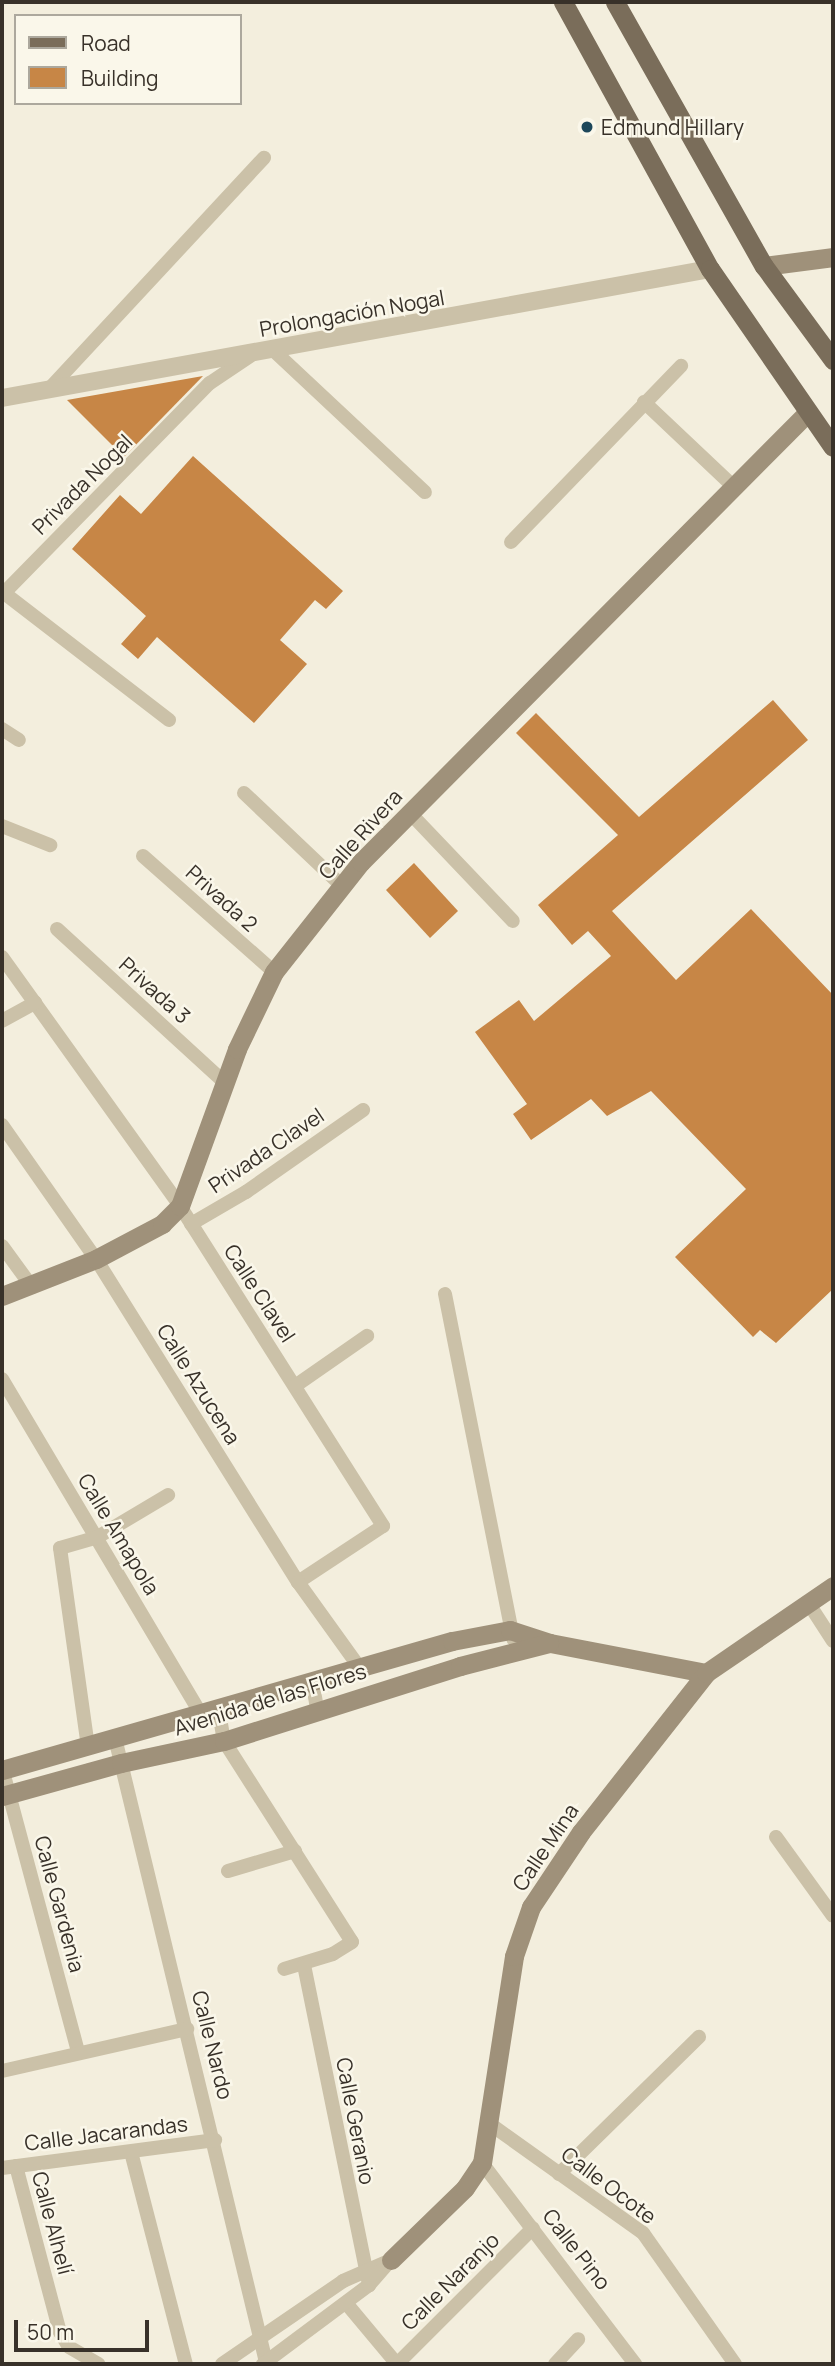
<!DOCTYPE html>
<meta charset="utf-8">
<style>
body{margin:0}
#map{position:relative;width:835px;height:2366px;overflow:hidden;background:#f3eedd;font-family:Manrope,sans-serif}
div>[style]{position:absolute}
.building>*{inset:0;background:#c78646}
.minor>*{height:14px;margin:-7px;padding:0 7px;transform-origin:7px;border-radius:7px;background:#cbc1a8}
.tertiary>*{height:18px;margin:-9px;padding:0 9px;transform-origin:9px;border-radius:9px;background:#cbc1a8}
.secondary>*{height:19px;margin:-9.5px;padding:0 9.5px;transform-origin:9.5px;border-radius:9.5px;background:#9f917a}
.primary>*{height:19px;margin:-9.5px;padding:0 9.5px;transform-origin:9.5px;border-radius:9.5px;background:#7a6d5a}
.dots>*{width:19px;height:19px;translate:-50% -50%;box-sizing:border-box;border:4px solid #faf7ea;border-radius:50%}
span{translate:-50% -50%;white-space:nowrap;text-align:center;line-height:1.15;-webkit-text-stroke:5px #faf7ea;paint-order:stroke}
.poi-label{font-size:21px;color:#383129}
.left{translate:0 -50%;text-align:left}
.street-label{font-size:21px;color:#383129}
.frame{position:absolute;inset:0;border:4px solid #383129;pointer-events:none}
.legend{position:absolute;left:14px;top:14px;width:228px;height:91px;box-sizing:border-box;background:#faf7ea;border:2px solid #aca89d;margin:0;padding:9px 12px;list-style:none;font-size:21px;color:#383129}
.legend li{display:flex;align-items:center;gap:14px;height:35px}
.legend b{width:35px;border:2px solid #aca89d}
.scale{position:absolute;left:14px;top:2320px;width:135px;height:32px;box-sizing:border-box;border:4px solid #383129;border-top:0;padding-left:9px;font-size:21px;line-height:24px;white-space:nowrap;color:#383129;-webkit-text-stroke:5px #faf7ea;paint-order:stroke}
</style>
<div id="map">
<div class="building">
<i style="clip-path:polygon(203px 376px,124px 457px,67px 400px)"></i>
<i style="clip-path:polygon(193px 456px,343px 591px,326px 609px,315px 600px,280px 640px,307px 664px,254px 723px,157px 637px,138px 659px,121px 644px,146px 616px,72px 549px,120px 495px,141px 514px)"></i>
<i style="clip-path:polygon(773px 700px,808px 740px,612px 911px,676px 980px,751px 909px,833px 995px,833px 1289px,776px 1343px,760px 1330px,753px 1337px,675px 1257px,746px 1189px,651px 1091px,607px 1116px,591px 1099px,531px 1140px,513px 1114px,527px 1104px,475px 1032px,519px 1000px,534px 1021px,611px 956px,588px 931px,572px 945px,538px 905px,618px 835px,516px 733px,536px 713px,639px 817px)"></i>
<i style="clip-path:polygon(414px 863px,458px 911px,430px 938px,386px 890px)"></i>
</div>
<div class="minor">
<i style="left:273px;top:350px;width:208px;rotate:43.1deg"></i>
<i style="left:51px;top:387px;width:313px;rotate:-47.1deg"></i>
<i style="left:644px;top:402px;width:124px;rotate:43.4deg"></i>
<i style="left:511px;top:542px;width:245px;rotate:-46deg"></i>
<i style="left:169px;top:720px;width:208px;rotate:-142.4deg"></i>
<i style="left:4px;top:593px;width:294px;rotate:-45.6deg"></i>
<i style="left:210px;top:383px;width:52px;rotate:-34deg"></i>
<i style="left:2px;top:729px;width:20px;rotate:33deg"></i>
<i style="left:244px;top:793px;width:135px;rotate:43.5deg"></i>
<i style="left:410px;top:813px;width:149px;rotate:46.4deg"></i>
<i style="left:2px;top:826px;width:52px;rotate:21.6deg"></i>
<i style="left:143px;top:856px;width:175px;rotate:41.5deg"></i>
<i style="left:57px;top:929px;width:226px;rotate:42.5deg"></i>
<i style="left:2px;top:957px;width:306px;rotate:54.4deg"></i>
<i style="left:180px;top:1206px;width:379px;rotate:57.6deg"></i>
<i style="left:383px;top:1526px;width:102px;rotate:146.6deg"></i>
<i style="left:2px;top:1021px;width:38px;rotate:-29deg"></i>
<i style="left:2px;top:1125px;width:164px;rotate:55deg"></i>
<i style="left:96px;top:1259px;width:381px;rotate:58deg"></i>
<i style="left:298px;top:1582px;width:105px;rotate:54.3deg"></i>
<i style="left:191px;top:1224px;width:64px;rotate:-30.2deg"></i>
<i style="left:246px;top:1192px;width:143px;rotate:-35deg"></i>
<i style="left:2px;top:1246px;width:51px;rotate:53.8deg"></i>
<i style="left:445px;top:1294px;width:352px;rotate:78.8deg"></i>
<i style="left:2px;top:1379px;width:387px;rotate:59.3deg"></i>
<i style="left:295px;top:1386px;width:88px;rotate:-34.8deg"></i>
<i style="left:809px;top:1604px;width:44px;rotate:57deg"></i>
<i style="left:312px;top:1680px;width:29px;rotate:80deg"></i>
<i style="left:218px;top:1707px;width:35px;rotate:80deg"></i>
<i style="left:224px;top:1741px;width:238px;rotate:57.5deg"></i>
<i style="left:352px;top:1942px;width:22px;rotate:148deg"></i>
<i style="left:333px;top:1954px;width:51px;rotate:163deg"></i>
<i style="left:115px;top:1738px;width:642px;rotate:76.4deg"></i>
<i style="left:88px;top:1747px;width:201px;rotate:-98deg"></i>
<i style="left:60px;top:1548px;width:37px;rotate:-16deg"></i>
<i style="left:96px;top:1538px;width:84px;rotate:-30.8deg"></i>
<i style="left:2px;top:1768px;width:293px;rotate:75deg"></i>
<i style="left:776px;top:1837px;width:97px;rotate:54.2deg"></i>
<i style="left:228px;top:1871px;width:70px;rotate:-16.6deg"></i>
<i style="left:304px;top:1965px;width:327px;rotate:78.5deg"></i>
<i style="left:2px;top:2071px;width:190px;rotate:-12.8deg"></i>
<i style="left:490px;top:2124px;width:188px;rotate:35.5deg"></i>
<i style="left:643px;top:2233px;width:160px;rotate:54.9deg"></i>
<i style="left:131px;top:2152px;width:219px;rotate:75.5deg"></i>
<i style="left:482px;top:2163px;width:253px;rotate:52.7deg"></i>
<i style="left:16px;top:2166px;width:172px;rotate:75.2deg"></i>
<i style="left:60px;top:2332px;width:17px;rotate:59deg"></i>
<i style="left:69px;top:2347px;width:34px;rotate:30deg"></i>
<i style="left:2px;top:2168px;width:215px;rotate:-7.5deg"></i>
<i style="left:559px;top:2174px;width:196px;rotate:-44.4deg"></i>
<i style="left:346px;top:2303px;width:80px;rotate:50.1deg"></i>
<i style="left:222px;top:2364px;width:147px;rotate:-34.4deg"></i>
<i style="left:343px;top:2281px;width:52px;rotate:-23.6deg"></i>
<i style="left:263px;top:2364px;width:132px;rotate:-36.7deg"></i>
<i style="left:369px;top:2285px;width:32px;rotate:-49deg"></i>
<i style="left:397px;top:2364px;width:192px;rotate:-45deg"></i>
<i style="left:555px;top:2364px;width:34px;rotate:-47deg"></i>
</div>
<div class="tertiary">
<i style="left:2px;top:398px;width:720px;rotate:-10.33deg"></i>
</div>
<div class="secondary">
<i style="left:764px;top:266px;width:70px;rotate:-7.4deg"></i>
<i style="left:2px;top:1296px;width:101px;rotate:-21.5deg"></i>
<i style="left:96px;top:1259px;width:75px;rotate:-27.9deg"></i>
<i style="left:162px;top:1224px;width:25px;rotate:-45deg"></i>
<i style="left:180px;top:1206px;width:167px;rotate:-70deg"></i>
<i style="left:237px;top:1049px;width:85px;rotate:-64.3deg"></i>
<i style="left:274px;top:972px;width:140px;rotate:-51.7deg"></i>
<i style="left:361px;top:862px;width:634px;rotate:-45.19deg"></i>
<i style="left:2px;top:1770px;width:468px;rotate:-16deg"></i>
<i style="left:452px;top:1641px;width:59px;rotate:-10.7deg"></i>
<i style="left:510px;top:1630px;width:42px;rotate:18deg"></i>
<i style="left:550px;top:1643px;width:159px;rotate:10.9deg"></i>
<i style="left:2px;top:1796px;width:123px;rotate:-15.5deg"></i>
<i style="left:121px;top:1763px;width:105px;rotate:-12.1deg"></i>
<i style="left:224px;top:1741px;width:248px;rotate:-17.6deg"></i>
<i style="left:460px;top:1666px;width:92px;rotate:-14.5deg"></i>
<i style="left:391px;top:2260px;width:103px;rotate:-44.2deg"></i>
<i style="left:465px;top:2188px;width:30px;rotate:-56deg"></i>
<i style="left:482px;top:2163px;width:209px;rotate:-81.2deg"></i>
<i style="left:514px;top:1956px;width:52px;rotate:-70.9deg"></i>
<i style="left:531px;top:1907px;width:90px;rotate:-56.3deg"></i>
<i style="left:581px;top:1832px;width:202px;rotate:-51.8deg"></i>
<i style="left:706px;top:1673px;width:154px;rotate:-34.4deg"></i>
</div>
<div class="primary">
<i style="left:563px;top:2px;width:305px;rotate:61.2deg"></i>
<i style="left:710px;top:269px;width:216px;rotate:55.4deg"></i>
<i style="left:615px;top:2px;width:303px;rotate:60.6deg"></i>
<i style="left:764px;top:266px;width:117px;rotate:53.7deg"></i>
</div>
<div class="dots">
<i style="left:587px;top:127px;background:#1d475a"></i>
</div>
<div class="poi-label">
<span class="left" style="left:601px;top:127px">Edmund Hillary</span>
</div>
<div class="street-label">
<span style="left:352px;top:313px;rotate:-10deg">Prolongación Nogal</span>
<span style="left:82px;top:484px;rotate:-45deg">Privada Nogal</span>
<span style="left:360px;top:834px;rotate:-48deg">Calle Rivera</span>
<span style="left:222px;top:898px;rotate:42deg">Privada 2</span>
<span style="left:155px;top:990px;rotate:42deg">Privada 3</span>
<span style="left:266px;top:1150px;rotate:-34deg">Privada Clavel</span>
<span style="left:260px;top:1293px;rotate:57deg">Calle Clavel</span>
<span style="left:199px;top:1384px;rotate:58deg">Calle Azucena</span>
<span style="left:119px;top:1534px;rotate:59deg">Calle Amapola</span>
<span style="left:270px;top:1699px;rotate:-17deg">Avenida de las Flores</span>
<span style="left:545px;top:1847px;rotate:-56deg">Calle Mina</span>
<span style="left:60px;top:1904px;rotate:75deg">Calle Gardenia</span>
<span style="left:213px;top:2045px;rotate:76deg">Calle Nardo</span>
<span style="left:356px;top:2121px;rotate:79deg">Calle Geranio</span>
<span style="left:106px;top:2133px;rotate:-7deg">Calle Jacarandas</span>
<span style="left:609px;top:2185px;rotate:37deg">Calle Ocote</span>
<span style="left:53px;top:2223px;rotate:75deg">Calle Alhelí</span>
<span style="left:577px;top:2249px;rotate:52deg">Calle Pino</span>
<span style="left:450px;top:2281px;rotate:-45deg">Calle Naranjo</span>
</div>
<div class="frame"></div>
<ul class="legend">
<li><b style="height:9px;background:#7a6d5a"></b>Road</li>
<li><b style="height:19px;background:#c78646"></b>Building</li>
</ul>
<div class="scale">50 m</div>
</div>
